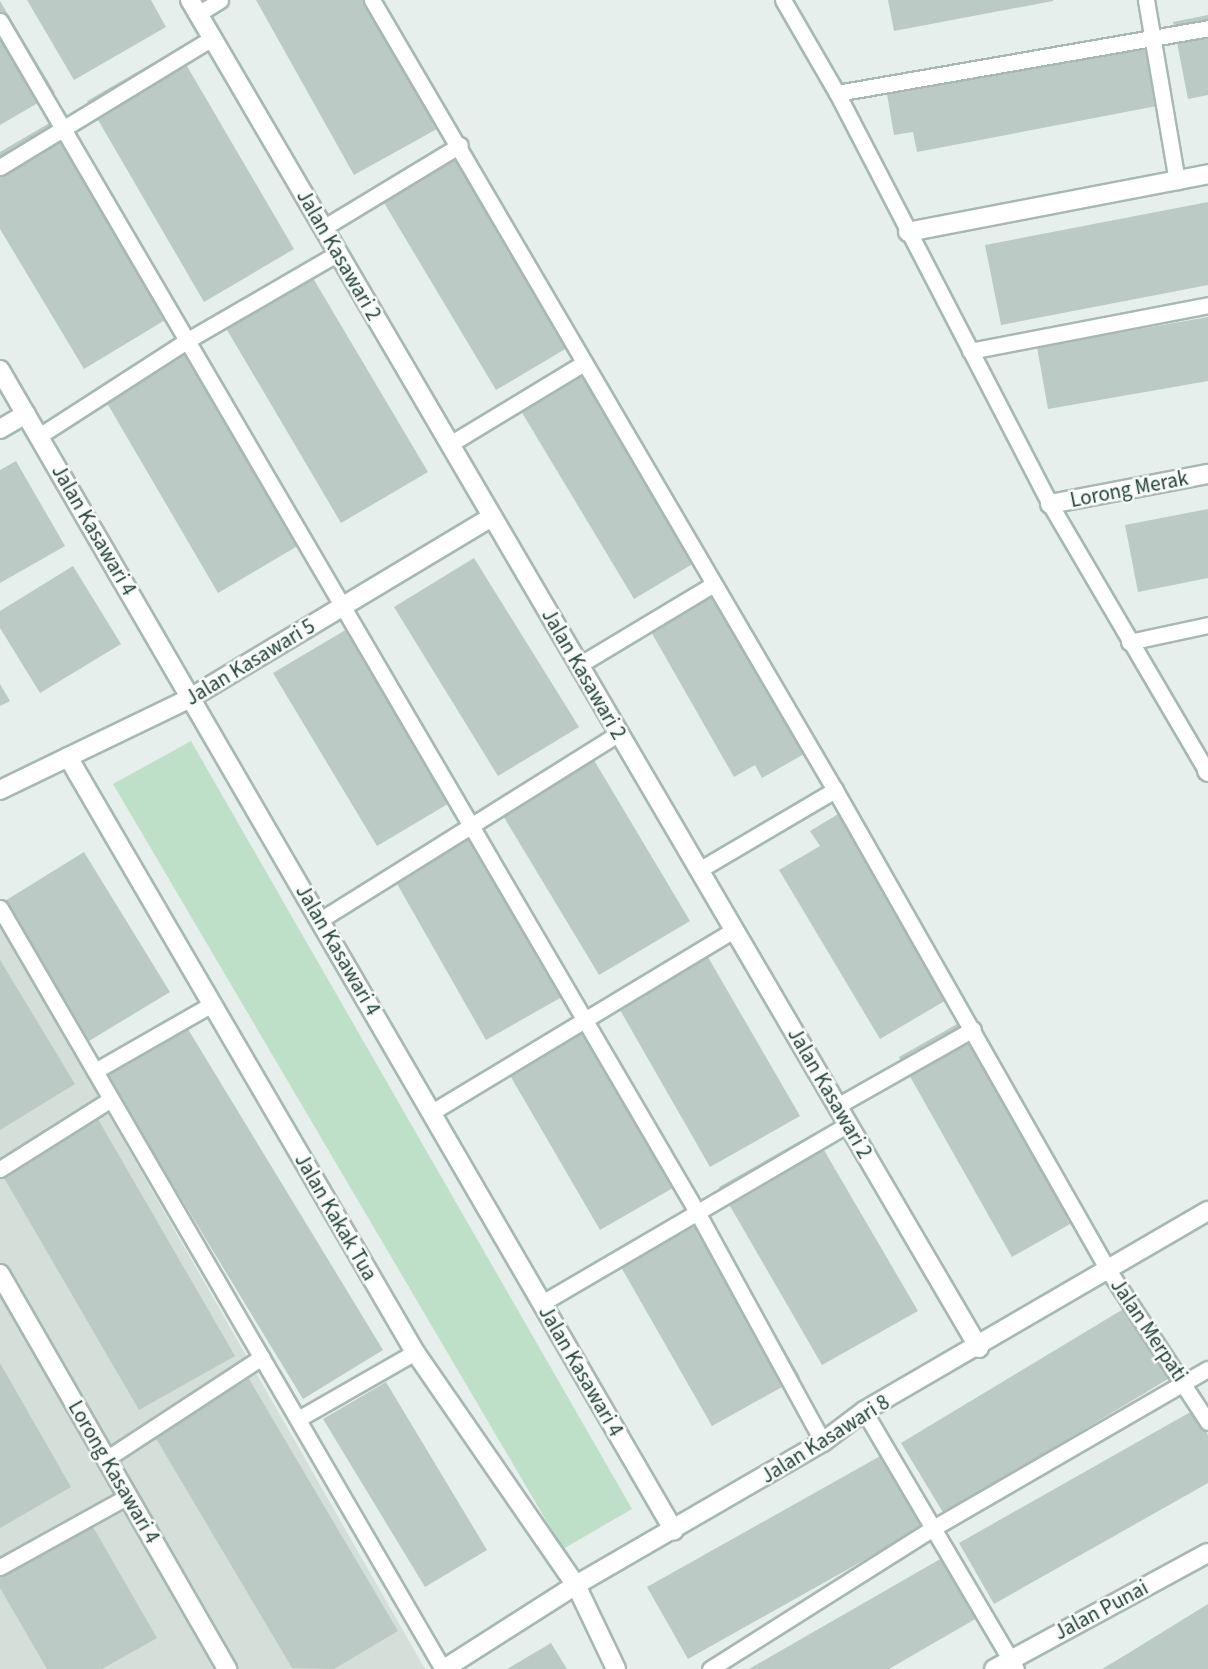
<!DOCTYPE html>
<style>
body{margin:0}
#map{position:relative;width:1208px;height:1669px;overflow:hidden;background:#e6efeb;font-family:"Source Sans 3",sans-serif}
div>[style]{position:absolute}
.built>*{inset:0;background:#d4dfda}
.green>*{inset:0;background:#bfe0c8}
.building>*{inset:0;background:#bbcac4}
.roads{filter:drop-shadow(2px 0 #a8b8b2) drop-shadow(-2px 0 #a8b8b2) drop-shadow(0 2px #a8b8b2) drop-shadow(0 -2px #a8b8b2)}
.lane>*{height:15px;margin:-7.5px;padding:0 7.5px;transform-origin:7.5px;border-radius:7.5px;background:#fff}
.street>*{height:18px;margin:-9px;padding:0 9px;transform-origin:9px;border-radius:9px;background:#fff}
span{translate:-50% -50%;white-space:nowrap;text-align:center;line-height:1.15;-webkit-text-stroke:5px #f7fbf9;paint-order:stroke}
.street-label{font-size:21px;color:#24423a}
</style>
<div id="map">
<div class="built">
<i style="clip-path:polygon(0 924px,425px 1669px,0 1669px)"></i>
</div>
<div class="green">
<i style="clip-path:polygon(191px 741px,632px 1509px,563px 1549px,113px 784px)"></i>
</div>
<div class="building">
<i style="clip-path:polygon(27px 0,151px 0,166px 27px,74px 80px)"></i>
<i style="clip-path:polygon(256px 0,373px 0,444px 125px,354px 175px)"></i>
<i style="clip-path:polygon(888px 0,1053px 0,1053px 1px,894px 31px)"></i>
<i style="clip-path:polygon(0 1px,55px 93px,0 125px)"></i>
<i style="clip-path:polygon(1208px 15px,1208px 95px,1188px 99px,1173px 22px)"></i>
<i style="clip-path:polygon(1146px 44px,1157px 106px,917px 152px,913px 132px,894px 135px,887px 94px)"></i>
<i style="clip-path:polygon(177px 49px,294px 249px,204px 302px,87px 101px)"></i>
<i style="clip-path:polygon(63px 115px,180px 311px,84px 369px,0 229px,0 152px)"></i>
<i style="clip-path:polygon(458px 143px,577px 342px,496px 390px,377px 191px)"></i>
<i style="clip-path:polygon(1208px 202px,1208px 285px,1001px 325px,985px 245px)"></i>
<i style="clip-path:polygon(307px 268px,428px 472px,341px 523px,220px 318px)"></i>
<i style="clip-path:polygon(1208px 317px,1208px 381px,1048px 409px,1037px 347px)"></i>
<i style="clip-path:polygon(194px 336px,311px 538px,218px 593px,100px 391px)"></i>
<i style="clip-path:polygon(590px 363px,706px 556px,634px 599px,518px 406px)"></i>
<i style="clip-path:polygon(16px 461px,65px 546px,0 583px,0 470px)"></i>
<i style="clip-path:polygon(1208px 509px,1208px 578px,1138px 592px,1125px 525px)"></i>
<i style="clip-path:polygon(474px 558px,579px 727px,498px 776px,394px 607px)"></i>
<i style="clip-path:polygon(73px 566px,121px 644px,40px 693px,0 628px,0 611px)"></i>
<i style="clip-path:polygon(716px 583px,811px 750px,762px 778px,755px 765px,734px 777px,646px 623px)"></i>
<i style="clip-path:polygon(359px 622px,463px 795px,377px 846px,273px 673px)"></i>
<i style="clip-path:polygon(0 684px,10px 701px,0 706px)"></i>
<i style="clip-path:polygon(588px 750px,690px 921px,599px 975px,496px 804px)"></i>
<i style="clip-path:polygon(850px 807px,960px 992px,880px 1039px,779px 870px,820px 846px,810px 831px)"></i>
<i style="clip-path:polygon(478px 817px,576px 989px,486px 1040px,388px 868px)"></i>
<i style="clip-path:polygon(84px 852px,170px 992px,84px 1044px,0 904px)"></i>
<i style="clip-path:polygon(701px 945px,800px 1116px,710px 1167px,612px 996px)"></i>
<i style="clip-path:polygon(0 960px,75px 1084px,0 1130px)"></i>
<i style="clip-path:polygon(586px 1011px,685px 1181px,600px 1230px,501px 1060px)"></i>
<i style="clip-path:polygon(973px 1015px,1086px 1215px,1012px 1257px,899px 1057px)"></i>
<i style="clip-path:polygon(180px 1016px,383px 1350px,303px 1399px,100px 1065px)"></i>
<i style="clip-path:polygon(95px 1114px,235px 1356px,139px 1410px,0 1171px)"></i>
<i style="clip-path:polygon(814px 1133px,918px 1311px,822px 1365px,719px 1187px)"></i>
<i style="clip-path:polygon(701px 1203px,800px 1377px,712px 1426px,613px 1253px)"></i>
<i style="clip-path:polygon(1130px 1305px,1173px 1376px,944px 1514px,901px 1443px)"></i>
<i style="clip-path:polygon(0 1363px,71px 1487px,0 1528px)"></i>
<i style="clip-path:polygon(249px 1379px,398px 1631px,334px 1669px,292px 1668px,154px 1435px)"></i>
<i style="clip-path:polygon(386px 1382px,487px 1550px,425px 1587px,323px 1419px)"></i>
<i style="clip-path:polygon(1194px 1410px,1208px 1435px,1208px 1483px,994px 1604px,959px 1543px)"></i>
<i style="clip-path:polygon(882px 1455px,923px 1527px,688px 1659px,647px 1587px)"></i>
<i style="clip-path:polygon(85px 1513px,157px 1638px,102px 1669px,47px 1669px,0 1588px,0 1562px)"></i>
<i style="clip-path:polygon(942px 1558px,977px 1618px,889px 1669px,749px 1669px)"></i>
<i style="clip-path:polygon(1208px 1604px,1208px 1669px,1102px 1669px,1127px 1654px)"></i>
<i style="clip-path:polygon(551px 1643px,567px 1669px,507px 1669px)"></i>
</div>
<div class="roads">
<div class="lane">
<i style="left:372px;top:0;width:916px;rotate:59.63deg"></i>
<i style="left:835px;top:790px;width:552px;rotate:60.37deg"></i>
<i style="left:1108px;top:1270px;width:182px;rotate:56.7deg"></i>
<i style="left:783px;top:0;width:108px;rotate:59.9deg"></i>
<i style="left:837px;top:93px;width:463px;rotate:62.6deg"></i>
<i style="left:1050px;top:504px;width:312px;rotate:59.6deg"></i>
<i style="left:1146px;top:0;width:184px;rotate:80.3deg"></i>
<i style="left:198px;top:14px;width:26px;rotate:-32deg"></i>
<i style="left:0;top:21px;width:1378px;rotate:59.66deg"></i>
<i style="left:696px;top:1210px;width:264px;rotate:61.3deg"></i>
<i style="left:837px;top:93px;width:377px;rotate:-9.9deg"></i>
<i style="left:0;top:167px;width:248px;rotate:-31.3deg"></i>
<i style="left:323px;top:228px;width:160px;rotate:-31.2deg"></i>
<i style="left:970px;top:351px;width:242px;rotate:-10.9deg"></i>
<i style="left:39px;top:436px;width:177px;rotate:-32.8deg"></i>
<i style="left:188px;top:340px;width:173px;rotate:-30.1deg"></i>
<i style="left:450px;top:444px;width:154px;rotate:-31.2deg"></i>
<i style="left:1129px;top:642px;width:81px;rotate:-12.1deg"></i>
<i style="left:579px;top:665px;width:155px;rotate:-31deg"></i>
<i style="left:699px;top:870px;width:158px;rotate:-30.5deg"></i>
<i style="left:0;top:908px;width:881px;rotate:59.8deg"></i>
<i style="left:320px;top:920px;width:353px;rotate:-32deg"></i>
<i style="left:95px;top:1071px;width:135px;rotate:-29.8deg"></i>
<i style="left:837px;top:1106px;width:156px;rotate:-29.5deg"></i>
<i style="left:432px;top:1112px;width:353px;rotate:-31.1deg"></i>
<i style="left:0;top:1169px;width:131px;rotate:-32.2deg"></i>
<i style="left:542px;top:1303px;width:355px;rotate:-30.3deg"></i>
<i style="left:864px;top:1411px;width:299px;rotate:59.5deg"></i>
<i style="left:298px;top:1419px;width:135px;rotate:-29.8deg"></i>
<i style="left:106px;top:1459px;width:186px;rotate:-33.2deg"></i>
<i style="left:0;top:1567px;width:146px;rotate:-29deg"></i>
<i style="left:710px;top:1669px;width:266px;rotate:-32.3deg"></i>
<i style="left:935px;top:1527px;width:315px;rotate:-30.1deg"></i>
</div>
<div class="street">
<i style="left:190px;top:0;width:1562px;rotate:59.66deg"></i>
<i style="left:908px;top:232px;width:306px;rotate:-10.9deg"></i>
<i style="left:0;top:370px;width:1342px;rotate:59.86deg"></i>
<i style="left:0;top:429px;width:30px;rotate:-30deg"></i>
<i style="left:1050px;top:504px;width:161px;rotate:-10.8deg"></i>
<i style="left:68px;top:757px;width:689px;rotate:59.75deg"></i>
<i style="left:415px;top:1352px;width:283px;rotate:55.4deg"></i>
<i style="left:576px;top:1585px;width:93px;rotate:64.5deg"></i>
<i style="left:1207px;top:771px;width:1px"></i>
<i style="left:0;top:790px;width:213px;rotate:-25.8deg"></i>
<i style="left:192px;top:697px;width:350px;rotate:-31deg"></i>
<i style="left:0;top:1274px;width:456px;rotate:60.1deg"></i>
<i style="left:444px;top:1669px;width:156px;rotate:-32.5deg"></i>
<i style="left:576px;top:1585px;width:285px;rotate:-30.1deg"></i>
<i style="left:823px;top:1442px;width:51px;rotate:-37.1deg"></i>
<i style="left:864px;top:1411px;width:398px;rotate:-30.2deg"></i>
<i style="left:994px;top:1669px;width:243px;rotate:-28.5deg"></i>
</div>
</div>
<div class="street-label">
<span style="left:339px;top:255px;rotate:60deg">Jalan Kasawari 2</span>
<span style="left:1129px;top:489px;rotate:-11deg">Lorong Merak</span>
<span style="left:94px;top:530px;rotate:60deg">Jalan Kasawari 4</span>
<span style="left:250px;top:662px;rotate:-31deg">Jalan Kasawari 5</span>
<span style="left:584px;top:674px;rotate:60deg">Jalan Kasawari 2</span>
<span style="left:338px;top:950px;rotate:60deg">Jalan Kasawari 4</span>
<span style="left:830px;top:1093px;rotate:60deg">Jalan Kasawari 2</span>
<span style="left:336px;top:1217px;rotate:60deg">Jalan Kakak Tua</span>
<span style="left:1149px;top:1330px;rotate:56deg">Jalan Merpati</span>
<span style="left:581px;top:1371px;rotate:60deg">Jalan Kasawari 4</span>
<span style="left:825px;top:1439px;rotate:-32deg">Jalan Kasawari 8</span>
<span style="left:114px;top:1472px;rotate:60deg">Lorong Kasawari 4</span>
<span style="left:1101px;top:1610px;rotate:-28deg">Jalan Punai</span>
</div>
</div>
